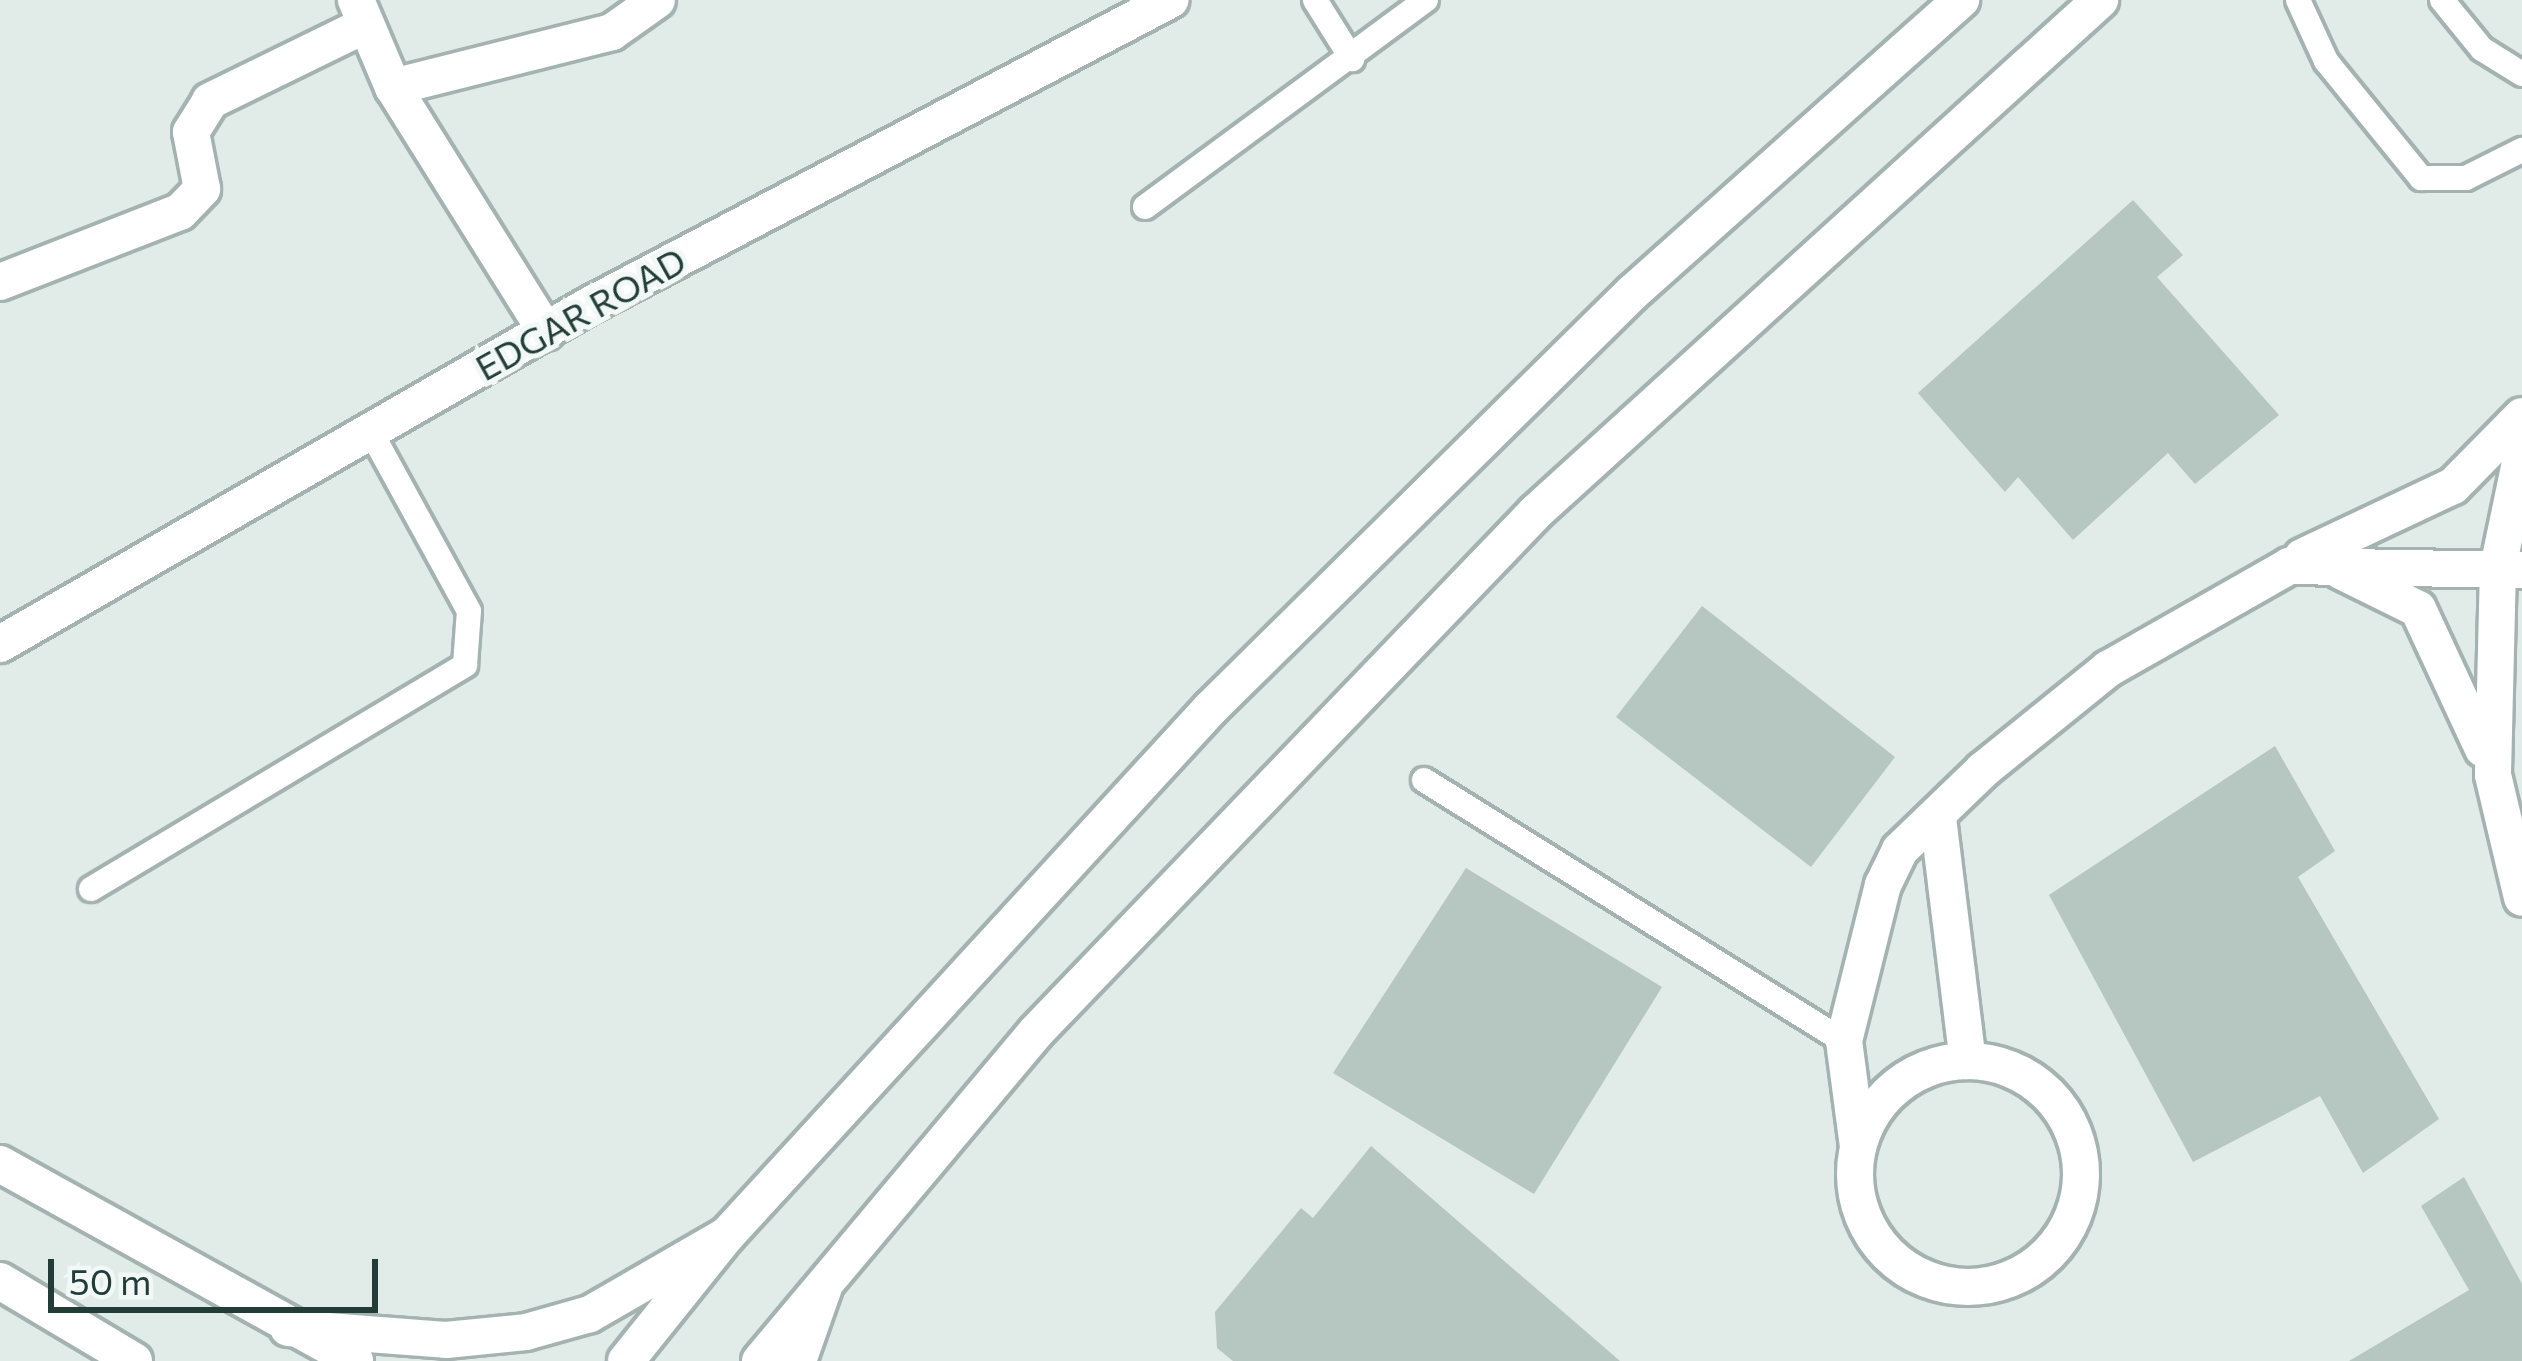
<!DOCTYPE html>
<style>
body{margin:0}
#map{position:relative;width:2522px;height:1361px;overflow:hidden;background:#e1ebe8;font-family:Commissioner,sans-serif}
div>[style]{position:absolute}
.building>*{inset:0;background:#b6c6c1}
.roads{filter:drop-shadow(3px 0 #a4b3af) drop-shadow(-3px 0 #a4b3af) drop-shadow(0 3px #a4b3af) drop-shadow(0 -3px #a4b3af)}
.lane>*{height:24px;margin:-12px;padding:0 12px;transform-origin:12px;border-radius:12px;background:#fff}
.street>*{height:36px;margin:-18px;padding:0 18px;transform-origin:18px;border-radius:18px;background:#fff}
.street>.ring{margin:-18px;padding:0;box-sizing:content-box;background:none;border:36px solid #fff;border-radius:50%}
.secondary>*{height:36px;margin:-18px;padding:0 18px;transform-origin:18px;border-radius:18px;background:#fff}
span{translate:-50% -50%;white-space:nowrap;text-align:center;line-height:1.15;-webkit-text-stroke:10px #f1f8f5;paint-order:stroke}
.street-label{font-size:36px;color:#223c37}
.scale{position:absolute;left:48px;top:1259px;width:330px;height:54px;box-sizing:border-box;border:6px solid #223c37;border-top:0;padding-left:15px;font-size:36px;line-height:42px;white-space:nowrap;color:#223c37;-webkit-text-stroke:9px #f1f8f5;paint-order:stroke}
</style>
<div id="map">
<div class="building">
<i style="clip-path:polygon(2133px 200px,2183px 255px,2157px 277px,2279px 415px,2195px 484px,2168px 453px,2073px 540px,2018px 477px,2005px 492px,1918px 393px)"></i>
<i style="clip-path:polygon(1702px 606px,1895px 757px,1811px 867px,1616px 717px)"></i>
<i style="clip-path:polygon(2275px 746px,2335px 851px,2298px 877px,2439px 1119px,2363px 1173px,2320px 1096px,2193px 1162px,2049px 895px)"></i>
<i style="clip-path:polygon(1466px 868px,1662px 987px,1534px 1194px,1333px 1073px)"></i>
<i style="clip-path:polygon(1371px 1146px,1620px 1361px,1233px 1361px,1217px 1348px,1215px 1312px,1301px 1208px,1313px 1218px)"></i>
<i style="clip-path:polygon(2464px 1177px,2522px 1284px,2522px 1361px,2349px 1361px,2469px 1290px,2421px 1206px)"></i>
</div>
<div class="roads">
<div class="lane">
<i style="left:1315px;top:0;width:70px;rotate:57.9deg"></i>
<i style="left:2298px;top:0;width:67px;rotate:65.3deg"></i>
<i style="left:2326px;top:61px;width:151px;rotate:50.9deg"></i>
<i style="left:2421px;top:178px;width:45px"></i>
<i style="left:2466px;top:178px;width:63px;rotate:-26.6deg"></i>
<i style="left:2442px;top:0;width:63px;rotate:50.8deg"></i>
<i style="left:2482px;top:49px;width:47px;rotate:32deg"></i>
<i style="left:1145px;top:207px;width:349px;rotate:-36.4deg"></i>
<i style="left:1424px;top:780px;width:494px;rotate:31.9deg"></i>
<i style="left:91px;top:889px;width:436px;rotate:-30.9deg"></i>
<i style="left:465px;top:665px;width:54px;rotate:-85.8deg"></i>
<i style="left:469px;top:611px;width:209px;rotate:-118.7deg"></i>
</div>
<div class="street">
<i style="left:356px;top:0;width:95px;rotate:67deg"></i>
<i style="left:393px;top:87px;width:289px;rotate:58deg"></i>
<i style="left:393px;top:87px;width:226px;rotate:-14.1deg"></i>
<i style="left:612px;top:32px;width:55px;rotate:-35.4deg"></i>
<i style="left:0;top:282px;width:193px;rotate:-21.3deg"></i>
<i style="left:180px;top:212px;width:32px;rotate:-46deg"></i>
<i style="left:202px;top:189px;width:58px;rotate:-100.9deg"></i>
<i style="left:191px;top:132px;width:36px;rotate:-58deg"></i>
<i style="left:210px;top:101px;width:166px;rotate:-26.1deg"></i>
<i style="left:2522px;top:453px;width:117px;rotate:101.8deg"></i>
<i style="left:2498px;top:568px;width:207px;rotate:91.4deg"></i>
<i style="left:2493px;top:775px;width:126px;rotate:76.7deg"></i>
<i style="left:2302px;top:557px;width:167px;rotate:-25.2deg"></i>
<i style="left:2453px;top:486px;width:98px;rotate:-45.4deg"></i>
<i style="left:2339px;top:570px;width:88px;rotate:26.3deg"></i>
<i style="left:2418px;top:609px;width:154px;rotate:65.1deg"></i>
<i style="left:0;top:644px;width:678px;rotate:-29.89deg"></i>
<i style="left:588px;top:306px;width:658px;rotate:-27.73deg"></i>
<i style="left:1938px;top:818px;width:245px;rotate:83deg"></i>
<i class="ring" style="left:1855px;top:1061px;width:190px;height:190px"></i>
<i style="left:1858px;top:1147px;width:107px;rotate:-97.5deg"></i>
<i style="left:1844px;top:1041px;width:161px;rotate:-76deg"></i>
<i style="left:1883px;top:885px;width:39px;rotate:-64deg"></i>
<i style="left:1900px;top:850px;width:115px;rotate:-43.9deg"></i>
<i style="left:1983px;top:770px;width:161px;rotate:-38.9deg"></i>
<i style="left:2108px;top:669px;width:208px;rotate:-29.6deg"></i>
<i style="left:2289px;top:566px;width:233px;rotate:1deg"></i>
<i style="left:626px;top:1361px;width:161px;rotate:-51.3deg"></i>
<i style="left:727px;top:1235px;width:716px;rotate:-47.44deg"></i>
<i style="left:1211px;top:708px;width:591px;rotate:-44.59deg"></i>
<i style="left:1632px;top:293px;width:441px;rotate:-41.7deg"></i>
<i style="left:760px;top:1361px;width:429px;rotate:-50deg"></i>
<i style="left:1036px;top:1032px;width:721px;rotate:-46.12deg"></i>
<i style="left:1536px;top:512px;width:762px;rotate:-42.23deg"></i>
</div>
<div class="secondary">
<i style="left:0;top:1164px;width:406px;rotate:29deg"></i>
<i style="left:0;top:1281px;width:156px;rotate:30.8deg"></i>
<i style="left:288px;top:1328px;width:158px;rotate:4.3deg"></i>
<i style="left:446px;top:1340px;width:80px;rotate:-5.7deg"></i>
<i style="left:526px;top:1332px;width:66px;rotate:-15.7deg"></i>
<i style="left:590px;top:1314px;width:158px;rotate:-30deg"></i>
<i style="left:798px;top:1361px;width:78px;rotate:-70.6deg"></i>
</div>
</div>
<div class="street-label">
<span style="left:580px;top:313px;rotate:-29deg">EDGAR ROAD</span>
</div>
<div class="scale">50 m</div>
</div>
